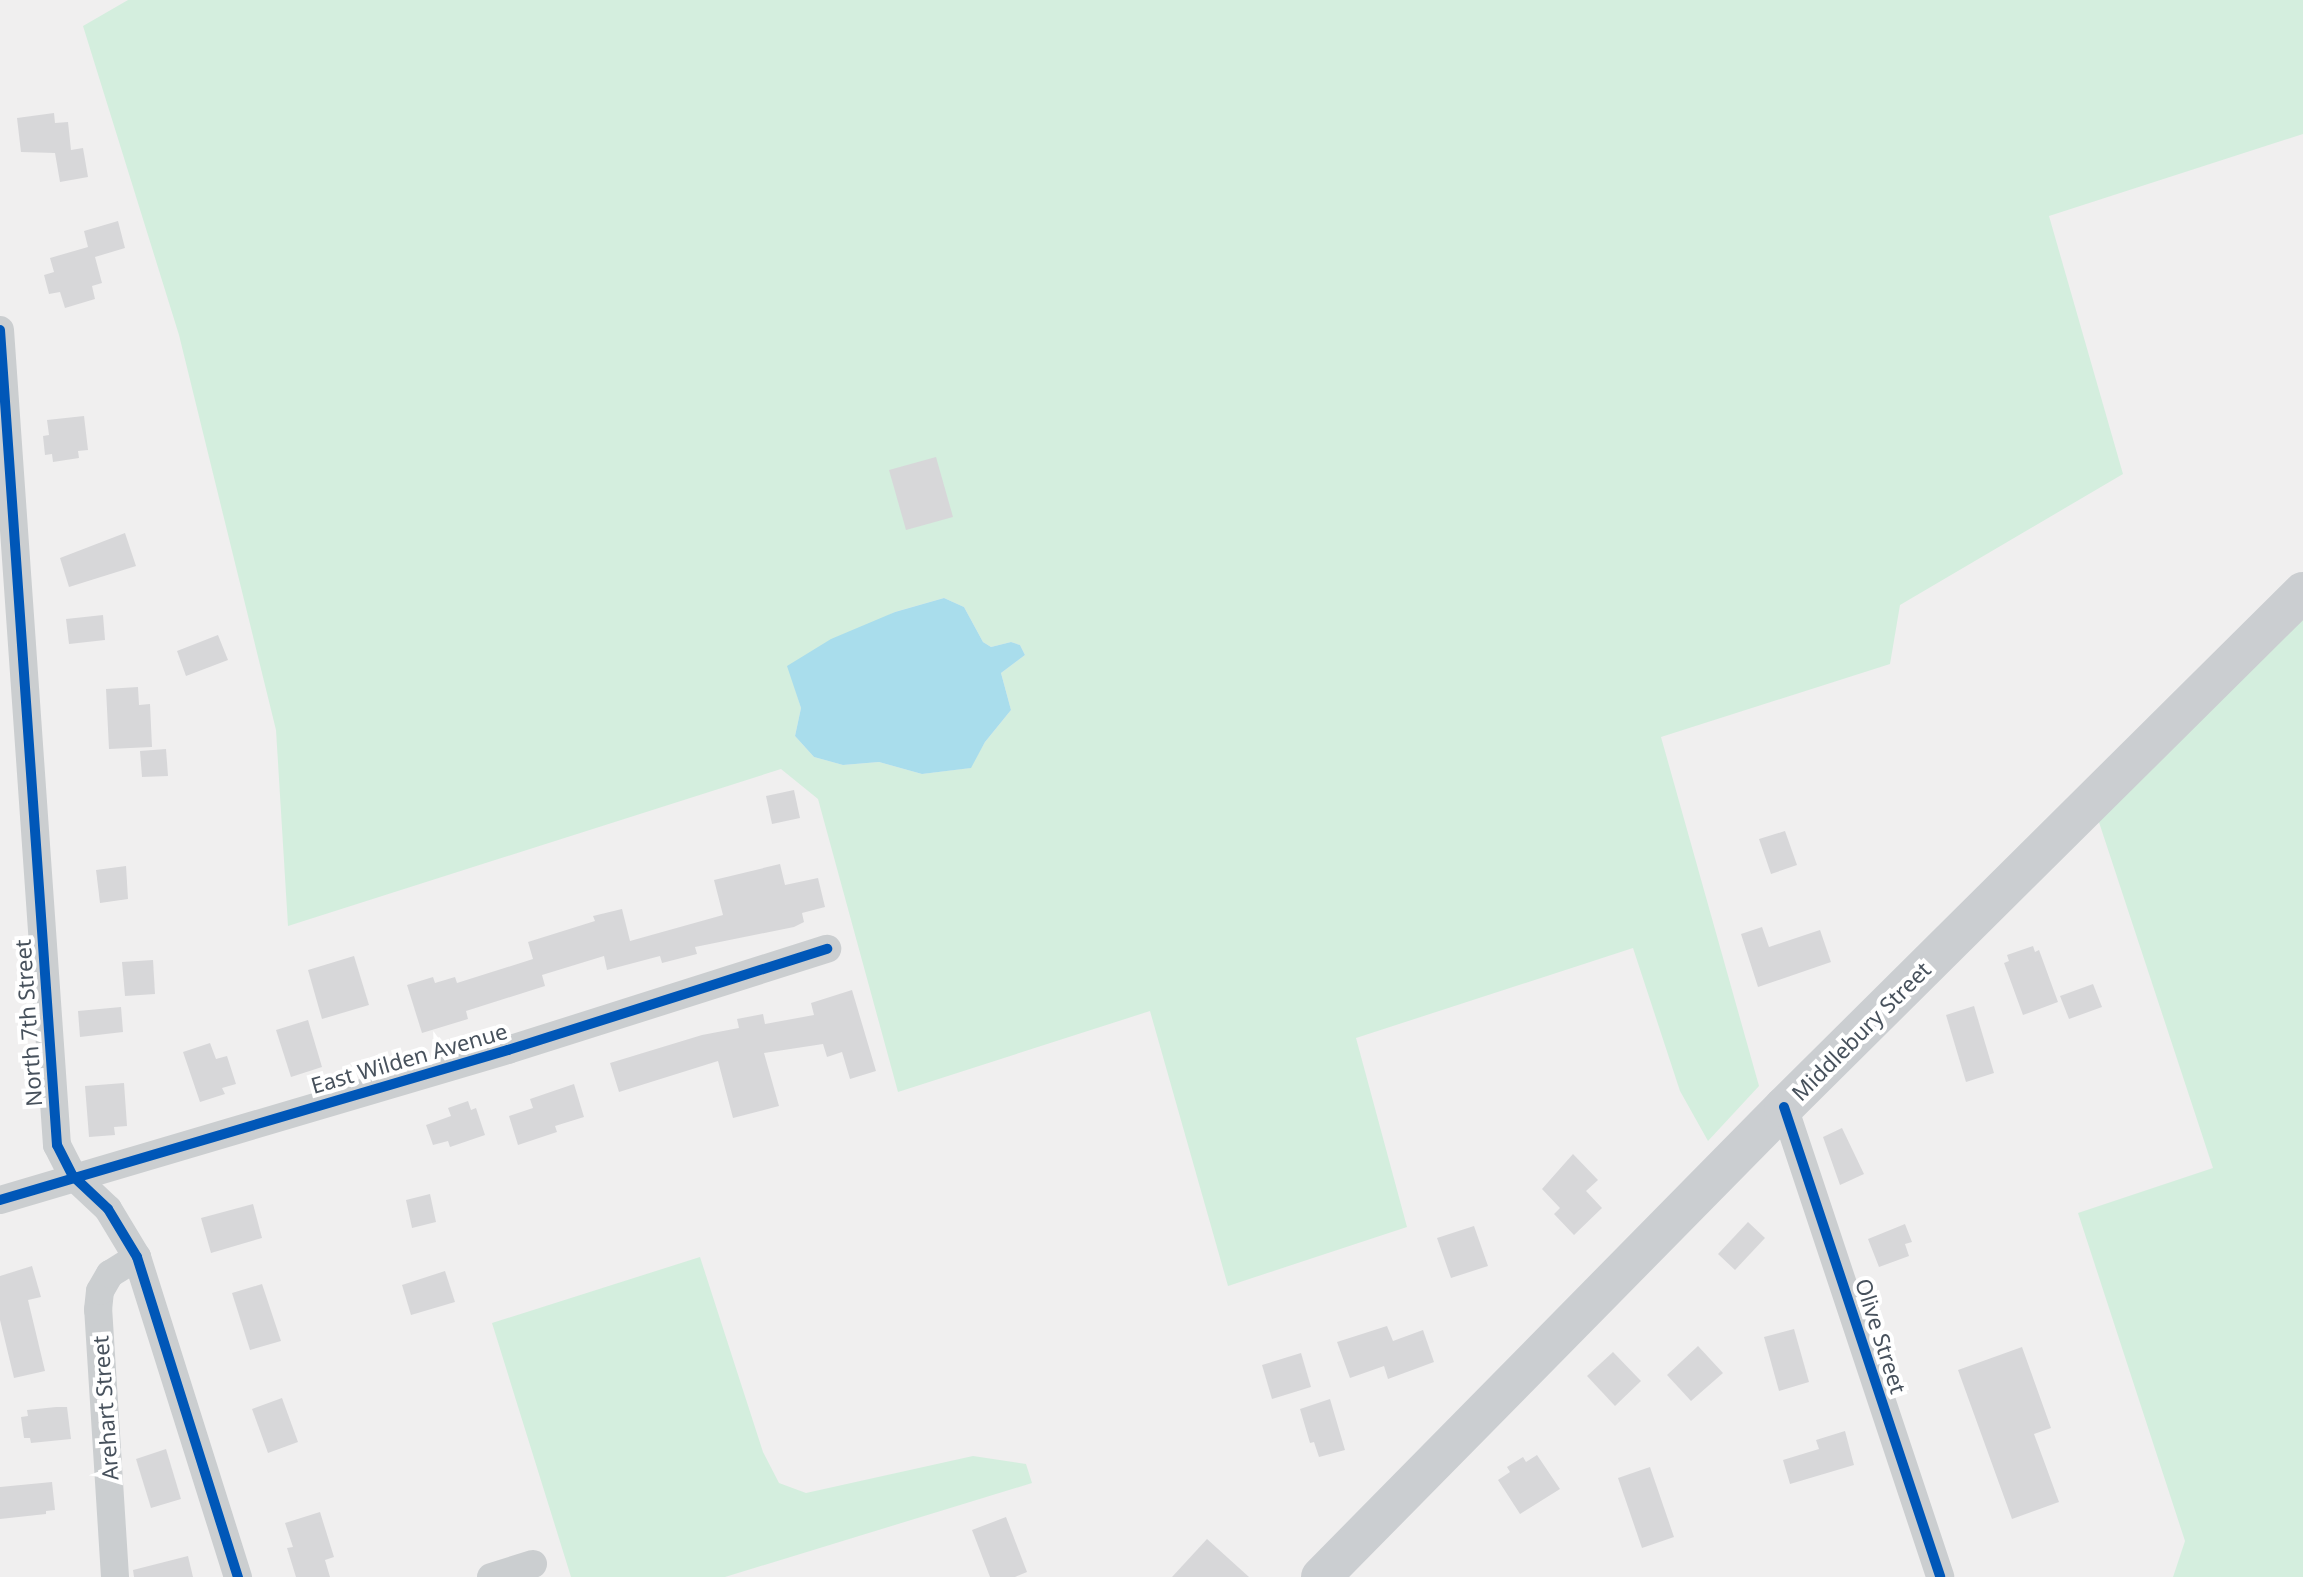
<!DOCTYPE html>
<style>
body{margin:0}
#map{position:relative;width:2303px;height:1577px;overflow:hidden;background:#f0efef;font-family:"Noto Sans",sans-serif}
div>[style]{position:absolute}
.green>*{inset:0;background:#d4eede}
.water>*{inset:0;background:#a9ddec}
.building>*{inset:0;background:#d7d7d9}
.minor>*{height:28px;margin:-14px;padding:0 14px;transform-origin:14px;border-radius:14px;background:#cbced0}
.secondary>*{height:40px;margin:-20px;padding:0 20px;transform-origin:20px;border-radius:20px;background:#cbced1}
.cycleway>*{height:10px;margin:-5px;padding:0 5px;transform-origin:5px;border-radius:5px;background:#0057b8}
span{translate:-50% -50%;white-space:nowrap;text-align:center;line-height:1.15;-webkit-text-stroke:8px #fff;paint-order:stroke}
.street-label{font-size:22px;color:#47515c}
</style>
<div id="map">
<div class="green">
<i style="clip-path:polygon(evenodd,128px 0,2303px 0,2303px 134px,2049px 216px,2123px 474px,1900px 605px,1890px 664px,1661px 737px,1759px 1086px,1708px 1141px,1680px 1091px,1633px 948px,1356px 1038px,1407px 1227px,1228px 1286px,1150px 1011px,898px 1092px,818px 799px,781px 769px,288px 926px,276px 730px,179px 335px,83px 26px,128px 0,944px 598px,964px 607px,983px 642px,991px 647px,1011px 642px,1020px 645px,1025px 655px,1001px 673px,1011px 710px,985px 742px,970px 768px,922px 774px,879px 762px,843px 765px,814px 757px,795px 736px,801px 708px,788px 666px,895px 612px,944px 598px)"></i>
<i style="clip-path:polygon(2303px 592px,2303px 1577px,2173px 1577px,2185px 1541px,2078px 1213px,2213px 1168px,2092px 801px)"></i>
<i style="clip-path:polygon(700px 1257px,763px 1452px,779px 1483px,806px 1493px,973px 1456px,1026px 1464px,1032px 1483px,725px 1577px,571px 1577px,492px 1323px)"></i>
</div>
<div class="water">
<i style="clip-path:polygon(944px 598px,964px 607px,983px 642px,991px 647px,1011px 642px,1020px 645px,1025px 655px,1001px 673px,1011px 710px,985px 742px,971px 768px,922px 774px,879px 762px,843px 765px,814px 757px,795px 736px,801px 708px,787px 666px,831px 639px,895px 612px)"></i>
</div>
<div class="building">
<i style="clip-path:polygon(54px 113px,55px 123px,68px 122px,71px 150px,83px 148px,88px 177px,60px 182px,55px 153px,21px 152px,17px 118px)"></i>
<i style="clip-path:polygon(118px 221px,125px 248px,95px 257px,102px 283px,92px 286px,95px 299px,65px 308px,60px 292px,49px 294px,44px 275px,54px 272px,50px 258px,88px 247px,84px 231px)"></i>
<i style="clip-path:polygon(84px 416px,88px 450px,78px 451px,79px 458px,53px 462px,52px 454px,45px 455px,43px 436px,49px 435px,47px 420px)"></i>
<i style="clip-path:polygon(936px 457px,953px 517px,906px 530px,889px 470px)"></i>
<i style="clip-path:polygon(125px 533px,136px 566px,69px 587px,60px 558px)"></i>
<i style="clip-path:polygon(103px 615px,105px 640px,69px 644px,66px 619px)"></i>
<i style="clip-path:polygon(218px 635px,228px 660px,186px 676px,177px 651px)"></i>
<i style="clip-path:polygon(138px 687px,139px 705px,150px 704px,152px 747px,109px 749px,106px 689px)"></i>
<i style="clip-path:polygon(166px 749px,168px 776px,142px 777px,140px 751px)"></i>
<i style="clip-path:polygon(794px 790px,800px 818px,772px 824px,766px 796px)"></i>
<i style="clip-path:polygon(1785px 831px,1797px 865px,1771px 874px,1759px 839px)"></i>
<i style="clip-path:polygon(780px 864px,785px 885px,818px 878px,825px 907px,802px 913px,804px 922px,794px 927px,695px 947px,697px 954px,662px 963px,660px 956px,607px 970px,604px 956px,542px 975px,545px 986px,466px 1011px,468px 1019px,422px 1033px,407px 985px,433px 977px,435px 983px,455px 977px,457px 983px,533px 959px,528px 942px,595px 921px,593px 916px,622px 909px,630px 941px,723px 915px,714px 880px)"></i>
<i style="clip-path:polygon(126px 866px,128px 899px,100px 903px,96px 870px)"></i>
<i style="clip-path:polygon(1762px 927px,1769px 947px,1820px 930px,1831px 962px,1758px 987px,1741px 934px)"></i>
<i style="clip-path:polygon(2033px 946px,2035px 952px,2039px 950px,2058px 1002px,2023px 1015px,2004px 963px,2009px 961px,2007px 955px)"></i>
<i style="clip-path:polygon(354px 956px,369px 1005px,322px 1019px,308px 970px)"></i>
<i style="clip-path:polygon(153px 960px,155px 994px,125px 996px,122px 962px)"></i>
<i style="clip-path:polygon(2093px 984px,2102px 1007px,2069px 1019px,2060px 996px)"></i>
<i style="clip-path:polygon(852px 990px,876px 1071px,850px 1079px,842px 1052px,827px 1057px,823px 1044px,764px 1053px,779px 1106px,733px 1118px,718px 1061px,619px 1092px,610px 1063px,702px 1035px,739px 1028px,737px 1019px,763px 1014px,765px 1024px,814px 1015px,811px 1003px)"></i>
<i style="clip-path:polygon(1974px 1006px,1994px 1073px,1966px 1082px,1946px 1015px)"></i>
<i style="clip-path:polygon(121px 1007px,123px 1032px,80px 1037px,78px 1011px)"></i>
<i style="clip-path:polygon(308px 1020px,322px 1067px,291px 1077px,276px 1030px)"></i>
<i style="clip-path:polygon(210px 1043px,216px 1059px,227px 1056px,236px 1084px,222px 1088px,225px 1094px,200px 1102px,183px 1052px)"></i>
<i style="clip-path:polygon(124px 1083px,127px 1126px,114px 1127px,115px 1135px,89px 1137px,85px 1086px)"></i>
<i style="clip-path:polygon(574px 1084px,584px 1117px,555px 1126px,557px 1132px,518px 1145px,509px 1116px,533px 1108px,530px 1099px)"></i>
<i style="clip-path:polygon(468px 1101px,471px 1110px,476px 1108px,485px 1135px,450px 1147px,448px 1141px,433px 1145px,426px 1125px,451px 1116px,448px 1108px)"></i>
<i style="clip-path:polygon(1842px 1128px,1864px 1174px,1840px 1185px,1823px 1137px)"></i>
<i style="clip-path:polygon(1573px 1154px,1598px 1180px,1586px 1191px,1602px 1208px,1574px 1235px,1554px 1214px,1560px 1208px,1542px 1189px)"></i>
<i style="clip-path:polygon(430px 1194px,436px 1222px,412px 1228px,406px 1200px)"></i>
<i style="clip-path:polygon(253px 1204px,262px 1238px,211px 1253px,201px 1218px)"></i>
<i style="clip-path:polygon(1748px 1222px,1765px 1238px,1735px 1270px,1718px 1254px)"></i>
<i style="clip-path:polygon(1905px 1224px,1912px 1242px,1905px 1244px,1909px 1256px,1879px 1267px,1868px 1239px)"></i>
<i style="clip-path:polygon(1474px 1226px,1488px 1266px,1451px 1278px,1437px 1238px)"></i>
<i style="clip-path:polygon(32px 1266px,41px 1297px,28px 1300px,45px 1371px,14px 1378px,0 1320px,0 1276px)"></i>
<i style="clip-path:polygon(445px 1271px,455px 1302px,411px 1315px,402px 1285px)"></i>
<i style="clip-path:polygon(262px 1284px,281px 1341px,250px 1350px,232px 1293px)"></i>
<i style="clip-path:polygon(1387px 1326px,1393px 1341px,1423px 1330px,1434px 1362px,1388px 1379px,1384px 1366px,1350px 1378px,1337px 1342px)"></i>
<i style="clip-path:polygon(1794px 1329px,1809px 1382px,1779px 1391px,1764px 1337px)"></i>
<i style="clip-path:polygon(1698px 1346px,1723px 1373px,1691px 1401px,1667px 1375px)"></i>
<i style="clip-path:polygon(2022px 1347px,2051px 1428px,2034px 1434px,2059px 1502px,2012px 1519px,1958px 1370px)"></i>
<i style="clip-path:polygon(1613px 1352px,1641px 1381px,1615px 1406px,1587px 1376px)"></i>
<i style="clip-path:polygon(1301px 1353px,1311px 1387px,1272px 1399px,1262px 1365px)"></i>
<i style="clip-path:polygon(282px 1398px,298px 1442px,268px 1453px,252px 1409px)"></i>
<i style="clip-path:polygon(1330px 1399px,1345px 1450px,1319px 1457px,1314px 1442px,1310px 1443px,1300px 1409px)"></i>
<i style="clip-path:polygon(56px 1407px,67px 1407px,71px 1439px,31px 1443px,30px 1438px,24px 1438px,21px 1417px,28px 1416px,27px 1410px)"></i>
<i style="clip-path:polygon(1845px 1431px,1854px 1465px,1790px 1484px,1783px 1460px,1819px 1449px,1816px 1440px)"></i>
<i style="clip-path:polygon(166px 1449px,181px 1499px,151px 1508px,136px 1459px)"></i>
<i style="clip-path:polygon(1537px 1455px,1560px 1489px,1520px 1514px,1498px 1480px,1510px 1472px,1507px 1467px,1523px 1457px,1526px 1462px)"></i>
<i style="clip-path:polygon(1650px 1467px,1674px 1537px,1642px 1548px,1618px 1478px)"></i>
<i style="clip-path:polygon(52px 1482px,55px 1510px,46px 1511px,46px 1514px,0 1519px,0 1487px)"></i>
<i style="clip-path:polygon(320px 1512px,334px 1557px,325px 1560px,330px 1577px,296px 1577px,287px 1548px,293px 1547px,285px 1523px)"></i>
<i style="clip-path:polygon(1006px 1517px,1027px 1572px,1015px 1577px,990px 1577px,972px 1530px)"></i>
<i style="clip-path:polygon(1207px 1539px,1249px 1577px,1172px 1577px)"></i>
<i style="clip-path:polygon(188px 1556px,193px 1577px,134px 1577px,133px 1570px)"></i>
</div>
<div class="minor">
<i style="left:0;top:330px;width:817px;rotate:86deg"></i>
<i style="left:57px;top:1145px;width:35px;rotate:63deg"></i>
<i style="left:73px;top:1176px;width:48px;rotate:43.3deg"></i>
<i style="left:108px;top:1209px;width:56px;rotate:58.9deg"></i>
<i style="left:137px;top:1257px;width:336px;rotate:72.5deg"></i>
<i style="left:1784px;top:1107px;width:495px;rotate:71.6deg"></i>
<i style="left:0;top:1200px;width:530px;rotate:-16.45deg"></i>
<i style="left:508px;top:1050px;width:335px;rotate:-17.6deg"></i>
<i style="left:115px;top:1577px;width:268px;rotate:-93.6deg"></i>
<i style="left:98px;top:1310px;width:19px;rotate:-84deg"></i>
<i style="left:100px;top:1291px;width:20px;rotate:-60deg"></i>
<i style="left:110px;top:1274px;width:32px;rotate:-32deg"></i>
<i style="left:491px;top:1577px;width:44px;rotate:-17.2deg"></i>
</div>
<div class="secondary">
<i style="left:1321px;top:1577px;width:660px;rotate:-45.43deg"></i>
<i style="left:1784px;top:1107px;width:731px;rotate:-44.78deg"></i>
</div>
<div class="cycleway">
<i style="left:0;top:330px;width:817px;rotate:86deg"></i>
<i style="left:57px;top:1145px;width:35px;rotate:63deg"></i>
<i style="left:73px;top:1176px;width:48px;rotate:43.3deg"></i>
<i style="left:108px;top:1209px;width:56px;rotate:58.9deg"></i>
<i style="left:137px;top:1257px;width:336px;rotate:72.5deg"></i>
<i style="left:1784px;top:1107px;width:495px;rotate:71.6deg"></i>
<i style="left:0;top:1200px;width:530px;rotate:-16.45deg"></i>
<i style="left:508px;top:1050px;width:335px;rotate:-17.6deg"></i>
</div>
<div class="street-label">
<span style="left:28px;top:1023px;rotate:-94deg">North 7th Street</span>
<span style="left:1861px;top:1031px;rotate:-45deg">Middlebury Street</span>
<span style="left:409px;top:1058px;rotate:-16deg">East Wilden Avenue</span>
<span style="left:1881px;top:1336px;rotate:72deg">Olive Street</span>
<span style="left:105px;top:1408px;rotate:-94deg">Arehart Street</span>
</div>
</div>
